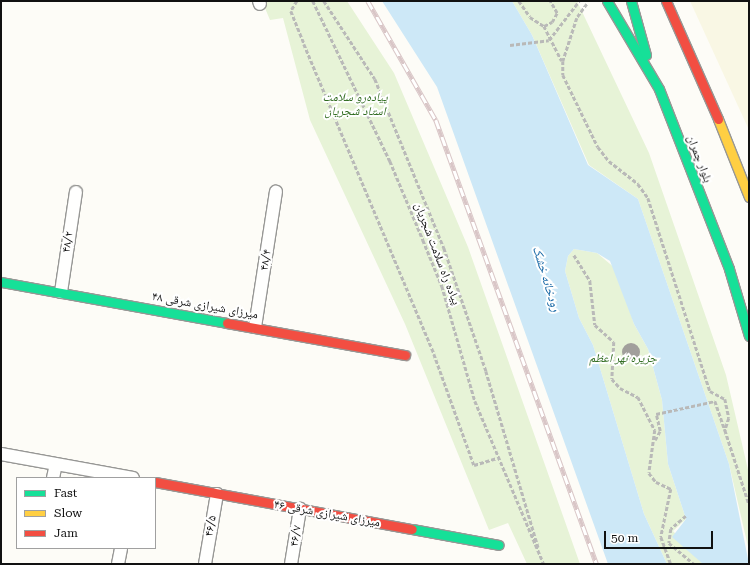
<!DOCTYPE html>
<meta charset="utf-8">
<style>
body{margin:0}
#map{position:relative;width:750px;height:565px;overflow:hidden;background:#fdfcf7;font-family:"Roboto Serif","Noto Naskh Arabic",serif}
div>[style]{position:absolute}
.farmland>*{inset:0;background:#f9f7e4}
.green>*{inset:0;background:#e7f3d7}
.water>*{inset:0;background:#cde8f7}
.building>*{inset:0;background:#a19f9c}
.round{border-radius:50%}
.path>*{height:2.5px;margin-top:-1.25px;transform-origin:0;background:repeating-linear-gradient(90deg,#b9b9b8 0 4px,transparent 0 6px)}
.roads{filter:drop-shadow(1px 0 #979795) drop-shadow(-1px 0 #979795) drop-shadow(0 1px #979795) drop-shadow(0 -1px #979795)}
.street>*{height:12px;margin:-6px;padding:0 6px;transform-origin:6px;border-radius:6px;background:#fffffe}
.fast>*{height:9px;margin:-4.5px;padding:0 4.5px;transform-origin:4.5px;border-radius:4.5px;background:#16e098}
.slow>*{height:9px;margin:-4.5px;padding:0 4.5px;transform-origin:4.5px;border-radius:4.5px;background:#ffcf43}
.jam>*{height:9px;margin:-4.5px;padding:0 4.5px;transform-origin:4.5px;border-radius:4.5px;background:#f24e42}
.rail>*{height:4.5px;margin-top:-2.25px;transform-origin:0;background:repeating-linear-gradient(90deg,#fff 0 9px,#d9c6c7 0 18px);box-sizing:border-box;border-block:1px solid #d9c6c7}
span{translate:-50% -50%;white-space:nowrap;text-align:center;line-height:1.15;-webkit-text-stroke:4px #fff;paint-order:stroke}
.park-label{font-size:12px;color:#2f6b1f;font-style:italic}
.street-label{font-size:12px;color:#111}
.water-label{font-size:13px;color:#1768a6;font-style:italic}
.frame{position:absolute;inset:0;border:2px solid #111;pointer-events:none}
.legend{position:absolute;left:16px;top:477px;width:140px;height:72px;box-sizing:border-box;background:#fff;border:1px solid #a0a0a0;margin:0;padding:5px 7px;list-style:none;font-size:12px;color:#111}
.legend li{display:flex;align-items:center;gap:8px;height:20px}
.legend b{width:20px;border:1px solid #a0a0a0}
.scale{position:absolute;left:604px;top:531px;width:109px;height:18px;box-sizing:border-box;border:2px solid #111;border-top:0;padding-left:5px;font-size:12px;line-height:14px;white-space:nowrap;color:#111;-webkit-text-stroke:3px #fff;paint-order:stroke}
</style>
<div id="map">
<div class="farmland">
<i style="clip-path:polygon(690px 1px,749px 1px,749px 130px)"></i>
</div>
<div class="green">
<i style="clip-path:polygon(262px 1px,347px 1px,394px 73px,468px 247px,580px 564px,527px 564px,508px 523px,489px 530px,405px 324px,310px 120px,283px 18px,270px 20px)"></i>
<i style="clip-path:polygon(512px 1px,577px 1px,649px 153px,726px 375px,749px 474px,749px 551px,729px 464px,638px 199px,589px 165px,532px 35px)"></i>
<i style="clip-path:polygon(574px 249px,597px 253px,616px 269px,634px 324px,648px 349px,662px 400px,668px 464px,686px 519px,673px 531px,703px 564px,667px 564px,644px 514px,593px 345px,579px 318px,565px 271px,568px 256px)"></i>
</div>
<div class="water">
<i style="clip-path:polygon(382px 1px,512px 1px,532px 35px,588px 165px,638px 199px,729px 464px,749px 564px,703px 564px,672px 537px,686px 519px,668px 464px,662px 400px,648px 349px,634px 324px,610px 261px,597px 253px,574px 249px,568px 256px,565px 271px,579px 318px,593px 345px,644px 514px,667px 564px,608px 564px,437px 87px)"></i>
</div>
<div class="building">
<i class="round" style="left:622px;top:343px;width:18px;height:18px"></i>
</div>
<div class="path">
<i style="left:297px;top:1px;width:12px;rotate:121deg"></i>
<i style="left:291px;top:11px;width:35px;rotate:68deg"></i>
<i style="left:304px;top:44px;width:336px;rotate:67.2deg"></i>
<i style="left:434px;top:354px;width:118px;rotate:70.2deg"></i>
<i style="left:474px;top:465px;width:24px;rotate:-17deg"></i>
<i style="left:313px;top:1px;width:178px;rotate:64.3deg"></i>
<i style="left:390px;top:161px;width:86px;rotate:67.3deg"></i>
<i style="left:423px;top:240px;width:50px;rotate:67.6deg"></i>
<i style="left:442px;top:286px;width:120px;rotate:74deg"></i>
<i style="left:475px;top:401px;width:177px;rotate:67.1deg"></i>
<i style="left:324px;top:1px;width:93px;rotate:56.8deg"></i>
<i style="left:375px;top:79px;width:183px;rotate:67.8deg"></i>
<i style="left:444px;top:248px;width:130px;rotate:71.1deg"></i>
<i style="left:486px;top:371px;width:184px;rotate:73.5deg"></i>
<i style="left:519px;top:1px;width:19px;rotate:55deg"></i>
<i style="left:530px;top:17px;width:17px;rotate:33deg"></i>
<i style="left:544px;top:26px;width:9px;rotate:-27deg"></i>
<i style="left:552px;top:22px;width:10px;rotate:-61deg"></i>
<i style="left:557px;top:13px;width:14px;rotate:-120deg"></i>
<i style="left:587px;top:4px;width:17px;rotate:126deg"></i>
<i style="left:577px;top:18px;width:45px;rotate:108deg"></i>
<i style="left:563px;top:61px;width:14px;rotate:90deg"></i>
<i style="left:563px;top:75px;width:80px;rotate:64.1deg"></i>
<i style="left:598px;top:147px;width:18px;rotate:52deg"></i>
<i style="left:609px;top:161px;width:37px;rotate:38deg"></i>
<i style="left:638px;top:184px;width:17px;rotate:54deg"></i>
<i style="left:648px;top:198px;width:203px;rotate:72.2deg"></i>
<i style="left:710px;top:391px;width:17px;rotate:28deg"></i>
<i style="left:725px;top:399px;width:19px;rotate:78deg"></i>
<i style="left:729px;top:418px;width:13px;rotate:108deg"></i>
<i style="left:725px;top:430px;width:78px;rotate:72deg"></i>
<i style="left:544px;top:26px;width:39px;rotate:63deg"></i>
<i style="left:510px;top:45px;width:39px;rotate:-7deg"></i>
<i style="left:549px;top:40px;width:49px;rotate:-52.4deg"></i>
<i style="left:574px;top:255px;width:31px;rotate:58deg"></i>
<i style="left:590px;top:281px;width:44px;rotate:83.5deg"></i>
<i style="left:595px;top:325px;width:25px;rotate:42deg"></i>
<i style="left:614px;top:342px;width:37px;rotate:93deg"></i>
<i style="left:612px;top:379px;width:12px;rotate:48deg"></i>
<i style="left:620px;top:388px;width:20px;rotate:27deg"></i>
<i style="left:638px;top:397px;width:37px;rotate:63deg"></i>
<i style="left:655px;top:430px;width:43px;rotate:97.9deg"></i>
<i style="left:649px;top:473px;width:11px;rotate:52deg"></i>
<i style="left:656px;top:482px;width:17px;rotate:25deg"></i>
<i style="left:671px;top:489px;width:49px;rotate:101.8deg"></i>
<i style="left:661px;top:537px;width:29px;rotate:70deg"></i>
<i style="left:655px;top:440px;width:10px;rotate:-61deg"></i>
<i style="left:660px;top:431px;width:17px;rotate:-103deg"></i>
<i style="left:656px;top:414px;width:60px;rotate:-12.4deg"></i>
<i style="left:715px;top:401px;width:31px;rotate:71deg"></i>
<i style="left:686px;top:516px;width:20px;rotate:139deg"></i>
<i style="left:671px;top:529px;width:14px;rotate:98deg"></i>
<i style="left:669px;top:543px;width:33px;rotate:40deg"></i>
</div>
<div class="roads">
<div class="street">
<i style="left:259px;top:1px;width:3px;rotate:72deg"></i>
<i style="left:61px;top:292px;width:101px;rotate:-81.5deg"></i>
<i style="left:255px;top:327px;width:137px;rotate:-81.2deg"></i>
<i style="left:1px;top:454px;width:134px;rotate:10.3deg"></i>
<i style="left:53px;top:478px;width:14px;rotate:-78deg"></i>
<i style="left:118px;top:564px;width:16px;rotate:-79deg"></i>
<i style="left:205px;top:564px;width:71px;rotate:-80.3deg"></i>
<i style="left:291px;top:564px;width:56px;rotate:-80.7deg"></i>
</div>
<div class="fast">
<i style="left:607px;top:1px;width:102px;rotate:59.4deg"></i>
<i style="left:659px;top:89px;width:193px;rotate:68.7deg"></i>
<i style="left:729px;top:269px;width:70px;rotate:73.4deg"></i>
<i style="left:631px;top:1px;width:56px;rotate:74.5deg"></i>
<i style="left:1px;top:282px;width:230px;rotate:10.3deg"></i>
<i style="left:412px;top:529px;width:88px;rotate:10.4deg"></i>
</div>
<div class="slow">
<i style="left:718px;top:119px;width:84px;rotate:68.3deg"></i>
</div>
<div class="jam">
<i style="left:666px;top:1px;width:129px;rotate:66.2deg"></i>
<i style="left:227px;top:323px;width:181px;rotate:10.2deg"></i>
<i style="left:155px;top:482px;width:261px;rotate:10.4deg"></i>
</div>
</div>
<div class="rail">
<i style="left:368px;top:1px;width:137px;rotate:60.3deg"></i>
<i style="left:436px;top:120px;width:472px;rotate:70.1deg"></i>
</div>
<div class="park-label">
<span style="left:355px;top:105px">پیاده‌رو سلامت<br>استاد شجریان</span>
<span style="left:623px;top:359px">جزیره نهر اعظم</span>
</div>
<div class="street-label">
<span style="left:699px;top:159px;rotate:69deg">بلوار چمران</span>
<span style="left:68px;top:242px;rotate:-81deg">۴۸/۲</span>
<span style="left:437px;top:254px;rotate:69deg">پیاده راه سلامت شجریان</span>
<span style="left:266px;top:260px;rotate:-81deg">۴۸/۴</span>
<span style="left:205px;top:306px;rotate:10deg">۴۸ میرزای شیرازی شرقی</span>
<span style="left:327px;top:514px;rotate:10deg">۴۶ میرزای شیرازی شرقی</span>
<span style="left:211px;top:526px;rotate:-80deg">۴۶/۵</span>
<span style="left:296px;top:536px;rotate:-81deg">۴۶/۷</span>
</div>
<div class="water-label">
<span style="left:546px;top:279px;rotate:73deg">رودخانه خشک</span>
</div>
<div class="frame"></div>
<ul class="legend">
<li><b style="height:5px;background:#16e098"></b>Fast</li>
<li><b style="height:5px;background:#ffcf43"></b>Slow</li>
<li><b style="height:5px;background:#f24e42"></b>Jam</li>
</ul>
<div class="scale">50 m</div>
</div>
